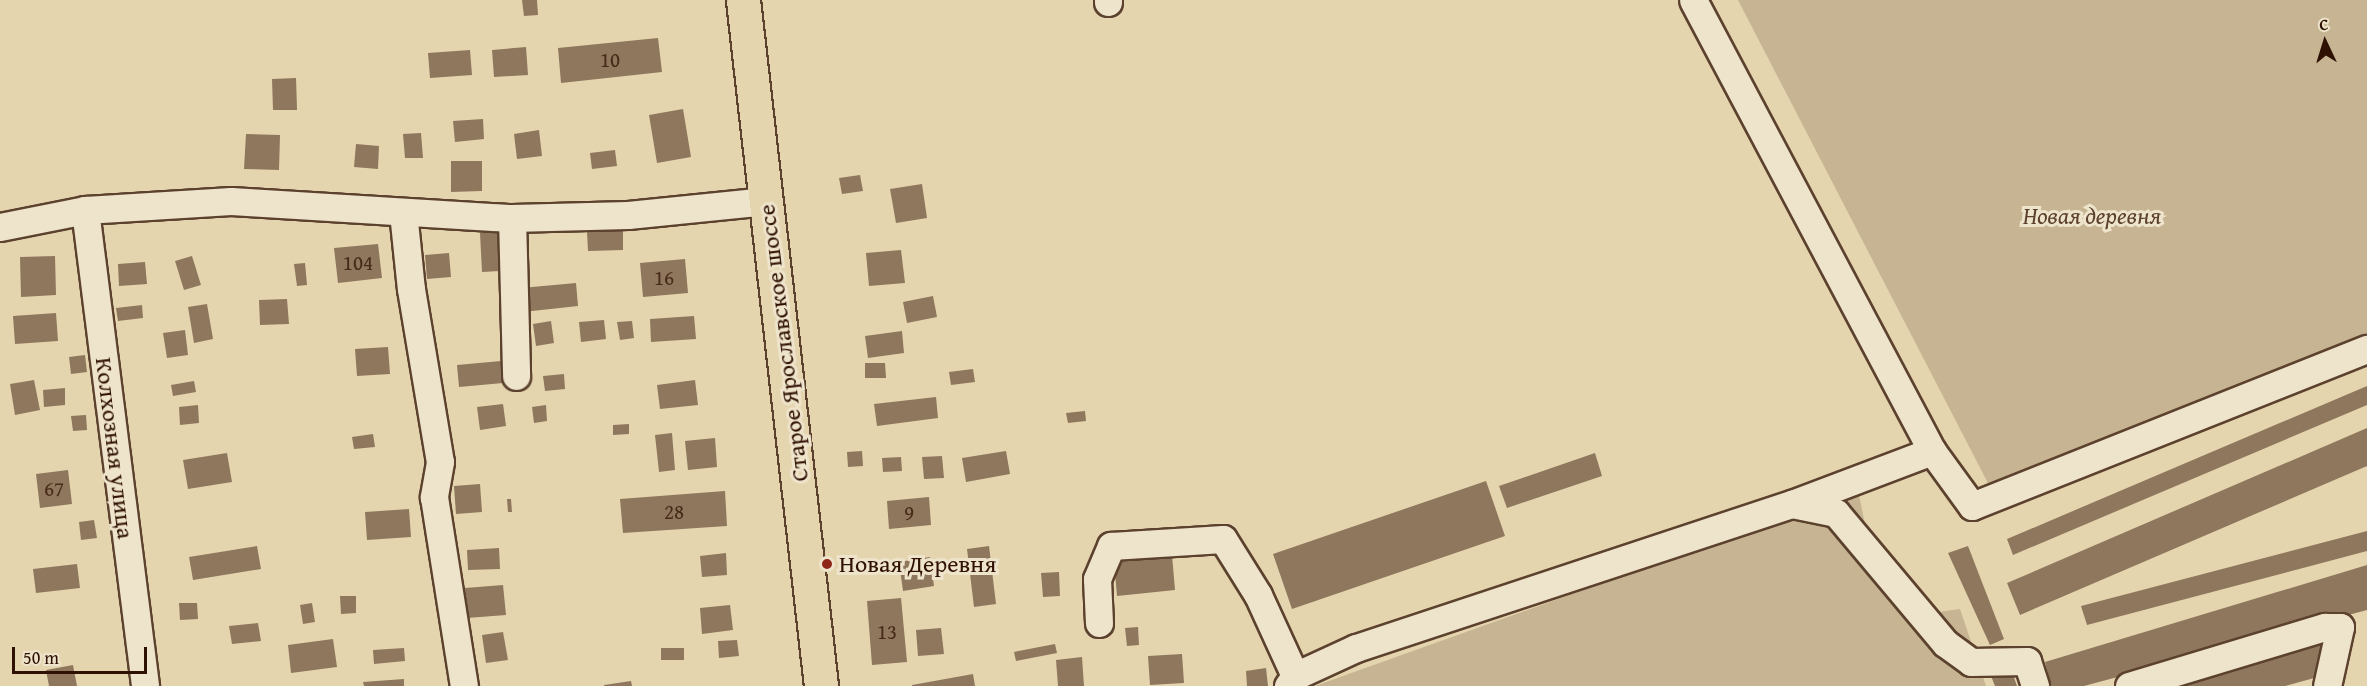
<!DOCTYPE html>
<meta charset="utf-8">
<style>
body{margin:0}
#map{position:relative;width:2367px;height:686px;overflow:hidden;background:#e5d5af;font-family:"Gentium Book Plus",serif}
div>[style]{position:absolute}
.green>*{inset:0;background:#c6b492}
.building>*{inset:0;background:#8e775c}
.roads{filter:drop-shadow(2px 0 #5c422e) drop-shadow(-2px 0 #5c422e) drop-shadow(0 2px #5c422e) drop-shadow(0 -2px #5c422e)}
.minor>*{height:27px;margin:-13.5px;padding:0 13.5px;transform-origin:13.5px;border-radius:13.5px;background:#eee4cb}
.major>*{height:33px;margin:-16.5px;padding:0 16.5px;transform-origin:16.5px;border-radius:16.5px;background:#e5d5af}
.dots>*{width:16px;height:16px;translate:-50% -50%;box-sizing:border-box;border:3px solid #eee4cb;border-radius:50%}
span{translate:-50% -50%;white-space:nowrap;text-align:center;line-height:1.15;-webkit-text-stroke:6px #eee4cb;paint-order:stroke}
.number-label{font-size:21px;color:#472a19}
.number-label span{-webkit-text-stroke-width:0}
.park-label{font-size:24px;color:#5c422e;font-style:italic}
.street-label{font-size:24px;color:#2f1103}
.poi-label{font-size:24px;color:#2f1103}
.left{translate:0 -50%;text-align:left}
.north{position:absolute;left:2295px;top:12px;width:60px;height:60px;-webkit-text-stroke:4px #eee4cb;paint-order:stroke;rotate:356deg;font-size:16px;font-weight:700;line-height:24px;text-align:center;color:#2f1103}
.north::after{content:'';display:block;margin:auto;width:21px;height:27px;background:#2f1103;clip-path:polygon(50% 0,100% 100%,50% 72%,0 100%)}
.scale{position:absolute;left:12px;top:647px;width:135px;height:27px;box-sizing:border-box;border:3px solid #2f1103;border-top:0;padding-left:8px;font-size:18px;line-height:21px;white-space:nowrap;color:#2f1103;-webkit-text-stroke:4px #eee4cb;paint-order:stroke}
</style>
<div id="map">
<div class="green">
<i style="clip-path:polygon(1738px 0,2367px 0,2367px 342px,1990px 487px)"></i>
<i style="clip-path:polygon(1857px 485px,1865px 524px,1930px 613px,1960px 609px,1986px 686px,1315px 686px,1788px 517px)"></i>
</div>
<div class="building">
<i style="clip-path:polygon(522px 0,537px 0,538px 15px,524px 16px)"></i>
<i style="clip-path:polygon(658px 38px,662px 72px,561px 83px,558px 48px)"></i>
<i style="clip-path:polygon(526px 47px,528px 75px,494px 77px,492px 50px)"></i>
<i style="clip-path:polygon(470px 50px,472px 75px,430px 78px,428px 53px)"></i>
<i style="clip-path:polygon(296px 78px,297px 110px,273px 110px,272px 79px)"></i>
<i style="clip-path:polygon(683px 109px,691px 157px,657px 163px,649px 115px)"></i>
<i style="clip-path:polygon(483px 119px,484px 139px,455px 142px,453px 121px)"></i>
<i style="clip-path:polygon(539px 130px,542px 156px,517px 159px,514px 134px)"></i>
<i style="clip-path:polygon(421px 133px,423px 158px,405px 158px,403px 134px)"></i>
<i style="clip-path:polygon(246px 134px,280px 135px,279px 170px,244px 169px)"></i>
<i style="clip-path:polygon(356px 144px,379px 146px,378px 169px,354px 167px)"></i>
<i style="clip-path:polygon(615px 150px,617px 166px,592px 169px,590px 153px)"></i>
<i style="clip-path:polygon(451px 161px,482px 161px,482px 191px,451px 192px)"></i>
<i style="clip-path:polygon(860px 175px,863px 191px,842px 194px,839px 178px)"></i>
<i style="clip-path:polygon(922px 184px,927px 218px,896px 223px,890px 189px)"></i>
<i style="clip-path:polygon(623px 231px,623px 250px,588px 251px,587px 232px)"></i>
<i style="clip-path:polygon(498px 232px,500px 271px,482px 272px,480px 233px)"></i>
<i style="clip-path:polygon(378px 244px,382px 278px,338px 283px,334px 248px)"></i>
<i style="clip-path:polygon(901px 250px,905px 283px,869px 286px,866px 253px)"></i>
<i style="clip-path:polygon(449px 253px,451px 277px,427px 279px,425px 255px)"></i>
<i style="clip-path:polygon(55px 256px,56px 295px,21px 297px,20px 257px)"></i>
<i style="clip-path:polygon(192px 256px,201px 285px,184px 290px,175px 261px)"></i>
<i style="clip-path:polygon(685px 259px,688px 293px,643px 297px,640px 263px)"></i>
<i style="clip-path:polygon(145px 262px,147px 284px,119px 286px,118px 264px)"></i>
<i style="clip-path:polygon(305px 263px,307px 285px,297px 286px,294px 264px)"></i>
<i style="clip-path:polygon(576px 283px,578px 306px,523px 312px,521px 288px)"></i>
<i style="clip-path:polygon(933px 296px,937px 317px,907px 323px,903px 302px)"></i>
<i style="clip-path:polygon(287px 299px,289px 324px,260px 325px,259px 300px)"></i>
<i style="clip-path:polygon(207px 304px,213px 339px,194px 343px,188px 307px)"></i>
<i style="clip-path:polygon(142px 305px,143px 318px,118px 321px,116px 308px)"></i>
<i style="clip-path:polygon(56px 313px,58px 341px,15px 344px,13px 316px)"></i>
<i style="clip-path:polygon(694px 316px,696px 339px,651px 342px,650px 319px)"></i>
<i style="clip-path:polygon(604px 320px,606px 339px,581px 342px,579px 322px)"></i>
<i style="clip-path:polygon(551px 321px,554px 343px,536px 346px,533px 324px)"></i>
<i style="clip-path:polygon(632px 321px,634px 338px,620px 340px,617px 322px)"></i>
<i style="clip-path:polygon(185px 330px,188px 355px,167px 358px,163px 333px)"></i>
<i style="clip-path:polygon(902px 331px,904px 353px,868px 358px,865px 336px)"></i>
<i style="clip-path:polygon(388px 347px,390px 374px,357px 376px,355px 349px)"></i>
<i style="clip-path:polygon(85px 355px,87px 372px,71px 374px,69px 357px)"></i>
<i style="clip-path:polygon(501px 361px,503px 383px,459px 387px,457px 365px)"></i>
<i style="clip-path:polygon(865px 363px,885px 363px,886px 378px,865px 378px)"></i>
<i style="clip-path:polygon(973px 369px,975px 382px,951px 385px,949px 372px)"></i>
<i style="clip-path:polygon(564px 374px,565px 389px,545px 391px,543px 376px)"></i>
<i style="clip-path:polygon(34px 380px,40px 410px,15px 415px,10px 384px)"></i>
<i style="clip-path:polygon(695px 380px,698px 405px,660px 409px,657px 385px)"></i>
<i style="clip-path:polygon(194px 381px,196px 392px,173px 396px,171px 385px)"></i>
<i style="clip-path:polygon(2367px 386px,2367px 405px,2013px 555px,2007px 539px)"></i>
<i style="clip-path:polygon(65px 388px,65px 405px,44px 407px,43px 390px)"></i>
<i style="clip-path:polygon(936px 397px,938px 418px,877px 426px,874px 404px)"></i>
<i style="clip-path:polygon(503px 404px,506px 426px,480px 430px,477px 407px)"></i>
<i style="clip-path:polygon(198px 405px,199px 423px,180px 425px,179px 407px)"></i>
<i style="clip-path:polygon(546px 405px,547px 421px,534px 423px,532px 407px)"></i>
<i style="clip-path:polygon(1085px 411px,1086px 421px,1068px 423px,1066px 413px)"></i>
<i style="clip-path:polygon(86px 415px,87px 430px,73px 431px,71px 416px)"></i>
<i style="clip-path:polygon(629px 424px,629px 434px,613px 435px,613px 425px)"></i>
<i style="clip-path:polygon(2367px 428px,2367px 466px,2020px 615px,2007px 583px)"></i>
<i style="clip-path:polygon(672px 433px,675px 470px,659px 472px,655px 435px)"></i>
<i style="clip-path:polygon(373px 434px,375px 447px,354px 449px,352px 437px)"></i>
<i style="clip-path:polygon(715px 438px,717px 467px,688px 470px,685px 441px)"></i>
<i style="clip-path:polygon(862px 451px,863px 466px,848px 467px,847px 452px)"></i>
<i style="clip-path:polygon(1006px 451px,1010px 474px,966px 482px,962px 458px)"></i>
<i style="clip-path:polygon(227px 453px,232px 482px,188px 489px,183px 460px)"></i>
<i style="clip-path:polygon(1595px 453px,1602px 476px,1507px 508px,1499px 486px)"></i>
<i style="clip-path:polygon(942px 456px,944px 478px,924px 479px,922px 457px)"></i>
<i style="clip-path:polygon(901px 457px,902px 471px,883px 472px,882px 458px)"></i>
<i style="clip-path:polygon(68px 470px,72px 504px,40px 508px,36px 474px)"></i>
<i style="clip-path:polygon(1486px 481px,1505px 536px,1292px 609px,1273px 554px)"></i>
<i style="clip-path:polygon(480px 484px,482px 512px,456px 514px,454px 486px)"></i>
<i style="clip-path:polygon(725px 491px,727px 526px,623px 533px,620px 499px)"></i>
<i style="clip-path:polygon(929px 497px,931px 525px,889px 529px,887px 501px)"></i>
<i style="clip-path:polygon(507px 499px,511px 499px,512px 512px,508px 512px)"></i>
<i style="clip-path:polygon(409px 509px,411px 537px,367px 540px,365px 512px)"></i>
<i style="clip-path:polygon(94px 520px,97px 538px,81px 540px,79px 522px)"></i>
<i style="clip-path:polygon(2367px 531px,2367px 551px,2087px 625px,2081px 606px)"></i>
<i style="clip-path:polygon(257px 546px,261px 569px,193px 580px,189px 557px)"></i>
<i style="clip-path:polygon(989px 546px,996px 604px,974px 607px,967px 549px)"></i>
<i style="clip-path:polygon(1968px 546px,2004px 639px,1990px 645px,1948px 553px)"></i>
<i style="clip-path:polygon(499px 548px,500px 569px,468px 570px,467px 550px)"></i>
<i style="clip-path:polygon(726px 553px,727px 575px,702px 577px,700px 556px)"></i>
<i style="clip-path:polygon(1172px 555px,1175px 590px,1117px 596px,1114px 561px)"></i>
<i style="clip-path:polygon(930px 557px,934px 586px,903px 591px,899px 562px)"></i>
<i style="clip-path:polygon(77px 564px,80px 588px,36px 593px,33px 569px)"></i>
<i style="clip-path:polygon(2367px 565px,2367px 610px,2084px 686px,2051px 686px,2045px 662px)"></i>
<i style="clip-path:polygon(1059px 572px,1060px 596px,1043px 597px,1041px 573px)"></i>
<i style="clip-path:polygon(503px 585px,506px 615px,467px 618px,465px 588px)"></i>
<i style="clip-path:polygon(340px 596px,356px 596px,356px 613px,341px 614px)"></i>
<i style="clip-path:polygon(901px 598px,907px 662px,872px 665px,867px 601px)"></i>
<i style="clip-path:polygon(179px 603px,197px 603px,198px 619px,180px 620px)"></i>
<i style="clip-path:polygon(312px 603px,315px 622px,303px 624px,300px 605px)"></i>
<i style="clip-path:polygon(730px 605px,733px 630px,702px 634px,700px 608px)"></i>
<i style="clip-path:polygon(258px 623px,261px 641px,232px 644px,229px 626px)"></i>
<i style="clip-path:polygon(1138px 627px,1139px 645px,1127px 646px,1125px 628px)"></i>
<i style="clip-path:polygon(941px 628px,944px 654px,918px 656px,916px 630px)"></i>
<i style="clip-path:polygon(503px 632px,508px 660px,486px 663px,482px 635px)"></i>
<i style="clip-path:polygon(2328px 636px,2325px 675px,2285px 686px,2157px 686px)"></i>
<i style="clip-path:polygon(333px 639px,337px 667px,291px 673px,288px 645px)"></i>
<i style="clip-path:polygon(737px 640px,739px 656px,719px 658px,718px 641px)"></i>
<i style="clip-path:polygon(1055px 644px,1057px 653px,1016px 661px,1014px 652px)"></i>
<i style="clip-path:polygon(404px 648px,405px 661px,374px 664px,373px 650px)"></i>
<i style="clip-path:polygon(661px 648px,684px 648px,684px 660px,661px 660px)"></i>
<i style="clip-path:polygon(1182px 654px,1184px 683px,1150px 685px,1148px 656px)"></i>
<i style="clip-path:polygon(1082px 657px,1084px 686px,1058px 686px,1056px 660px)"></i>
<i style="clip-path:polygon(73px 665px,77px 686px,49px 686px,46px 670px)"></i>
<i style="clip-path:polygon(1266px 668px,1268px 686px,1247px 686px,1246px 671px)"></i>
<i style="clip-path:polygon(2011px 669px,2017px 686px,1995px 686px,1991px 676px)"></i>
<i style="clip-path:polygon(973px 674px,975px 686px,912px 686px,912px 685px)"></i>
<i style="clip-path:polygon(404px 679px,404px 686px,364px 686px,363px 682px)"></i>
<i style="clip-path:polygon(631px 681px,632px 686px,604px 686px,604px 685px)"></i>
</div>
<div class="roads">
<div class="minor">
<i style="left:1108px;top:0;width:2px;rotate:90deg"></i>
<i style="left:85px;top:210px;width:480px;rotate:82.8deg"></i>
<i style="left:403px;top:212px;width:77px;rotate:84.1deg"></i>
<i style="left:411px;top:289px;width:175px;rotate:80.5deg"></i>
<i style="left:440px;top:462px;width:36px;rotate:100deg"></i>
<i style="left:434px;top:497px;width:191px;rotate:81deg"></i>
<i style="left:512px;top:218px;width:158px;rotate:88.5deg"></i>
<i style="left:0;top:227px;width:87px;rotate:-11.3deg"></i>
<i style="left:85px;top:210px;width:146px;rotate:-3.5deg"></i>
<i style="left:231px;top:201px;width:282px;rotate:3.5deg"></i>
<i style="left:512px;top:218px;width:116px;rotate:-1.5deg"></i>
<i style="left:628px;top:215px;width:139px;rotate:-5.8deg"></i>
<i style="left:1932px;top:451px;width:68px;rotate:54deg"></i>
<i style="left:1972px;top:506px;width:425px;rotate:-21.7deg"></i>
<i style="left:1792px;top:504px;width:45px;rotate:11.6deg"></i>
<i style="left:1836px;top:513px;width:170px;rotate:50deg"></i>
<i style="left:1945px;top:643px;width:32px;rotate:36deg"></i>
<i style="left:1971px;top:662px;width:56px;rotate:-1deg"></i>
<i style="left:2027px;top:661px;width:26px;rotate:72deg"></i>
<i style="left:1099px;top:623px;width:44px;rotate:-92.6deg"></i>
<i style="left:1097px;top:579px;width:36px;rotate:-67deg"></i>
<i style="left:1111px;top:546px;width:112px;rotate:-3.6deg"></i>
<i style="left:1223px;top:539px;width:66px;rotate:58deg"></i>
<i style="left:1258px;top:595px;width:89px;rotate:65.4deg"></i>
<i style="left:1288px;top:686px;width:12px;rotate:-55deg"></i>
<i style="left:1295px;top:676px;width:67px;rotate:-24.7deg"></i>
<i style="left:1356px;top:648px;width:459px;rotate:-18.3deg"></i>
<i style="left:1792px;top:504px;width:150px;rotate:-20.7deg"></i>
<i style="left:1932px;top:451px;width:510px;rotate:-117.92deg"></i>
<i style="left:2129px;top:686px;width:205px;rotate:-16.8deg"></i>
<i style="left:2325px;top:627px;width:15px"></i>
<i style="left:2340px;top:627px;width:60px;rotate:102.4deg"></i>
</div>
<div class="major">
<i style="left:743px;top:0;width:690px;rotate:83.51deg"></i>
</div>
</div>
<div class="dots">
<i style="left:827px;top:564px;background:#8f2418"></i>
</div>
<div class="number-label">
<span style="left:610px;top:60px">10</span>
<span style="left:358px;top:263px">104</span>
<span style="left:664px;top:278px">16</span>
<span style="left:54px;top:489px">67</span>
<span style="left:674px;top:512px">28</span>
<span style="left:909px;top:513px">9</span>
<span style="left:887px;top:632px">13</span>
</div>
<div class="park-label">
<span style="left:2092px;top:216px">Новая деревня</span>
</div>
<div class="street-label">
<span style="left:783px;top:343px;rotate:-97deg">Старое Ярославское шоссе</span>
<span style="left:115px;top:448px;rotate:83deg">Колхозная улица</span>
</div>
<div class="poi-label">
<span class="left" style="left:839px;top:564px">Новая Деревня</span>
</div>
<div class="north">С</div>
<div class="scale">50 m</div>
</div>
